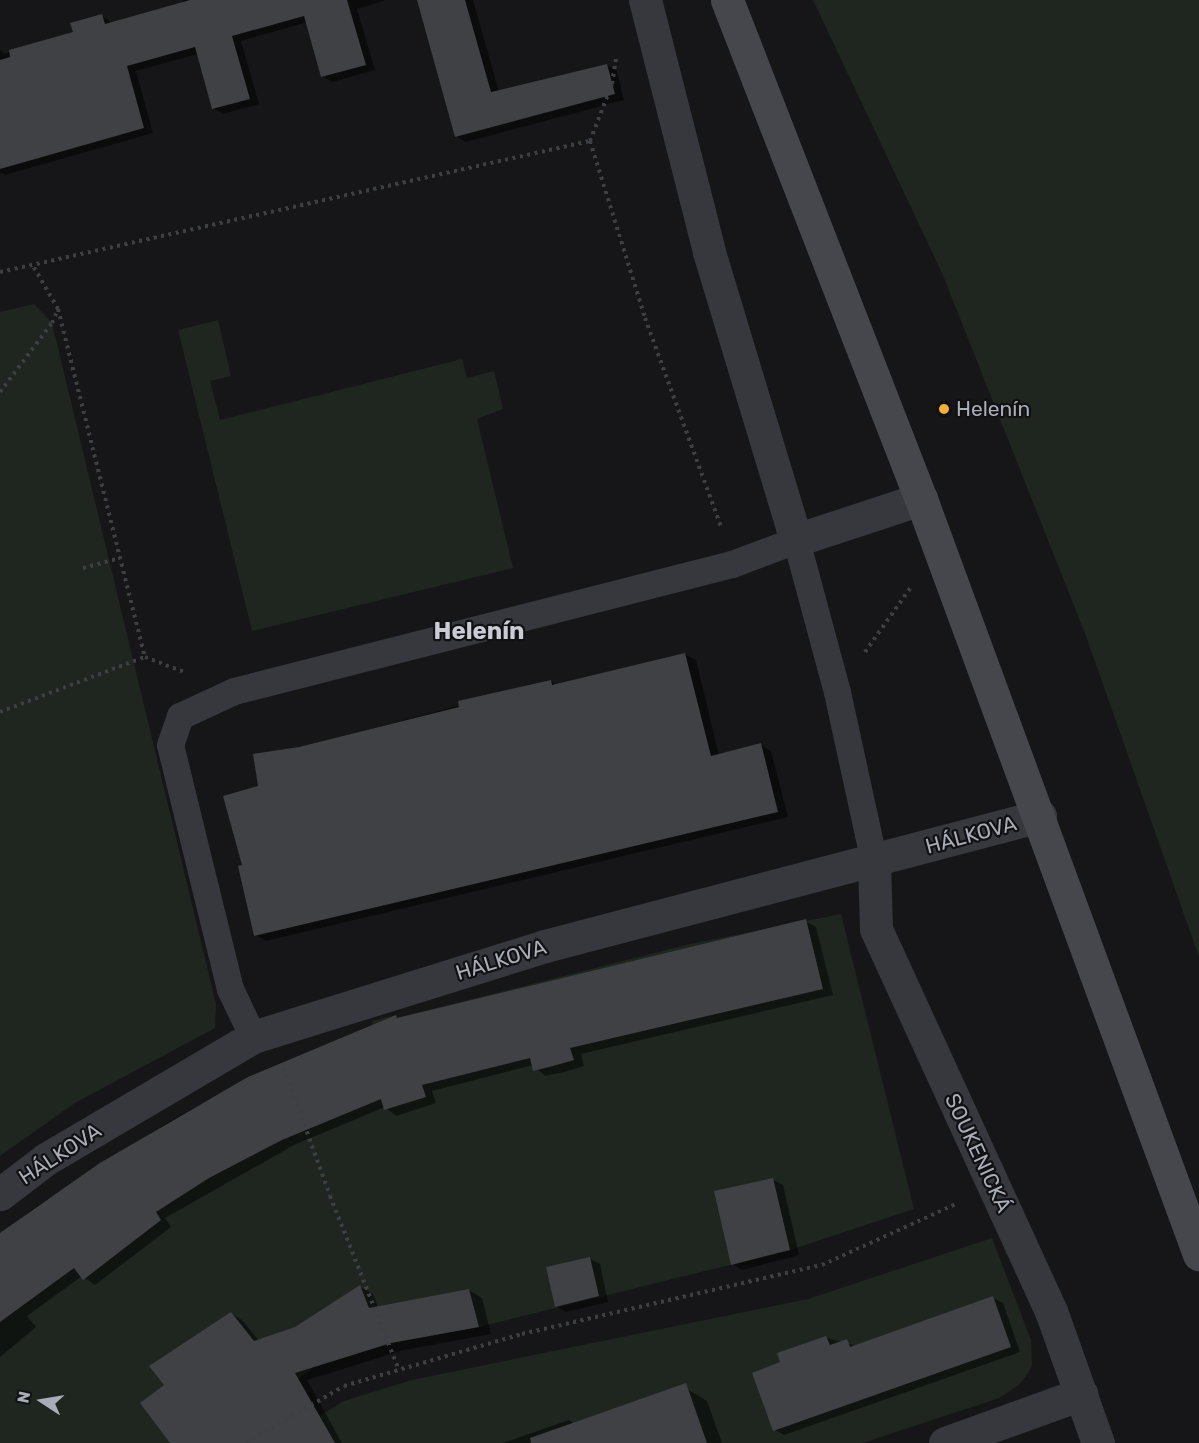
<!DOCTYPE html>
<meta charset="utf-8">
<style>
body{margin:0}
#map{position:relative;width:1199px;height:1443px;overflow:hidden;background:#161618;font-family:Rubik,sans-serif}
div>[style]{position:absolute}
.green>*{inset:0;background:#1e261f}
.shadow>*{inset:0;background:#0007}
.building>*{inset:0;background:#404145}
.path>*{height:4px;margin-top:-2px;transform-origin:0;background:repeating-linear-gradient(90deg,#3d3f44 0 3px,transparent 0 7.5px)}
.service>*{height:27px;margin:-13.5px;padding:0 13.5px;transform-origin:13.5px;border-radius:13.5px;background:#37383d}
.minor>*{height:33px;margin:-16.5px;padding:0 16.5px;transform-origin:16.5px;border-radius:16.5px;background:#37383d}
.secondary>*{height:33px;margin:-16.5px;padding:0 16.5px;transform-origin:16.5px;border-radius:16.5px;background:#45474d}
.dots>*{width:16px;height:16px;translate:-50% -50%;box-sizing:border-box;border:3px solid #111113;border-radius:50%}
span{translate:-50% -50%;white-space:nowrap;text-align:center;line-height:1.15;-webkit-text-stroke:4.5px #111113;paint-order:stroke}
.poi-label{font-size:21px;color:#a8adb8}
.left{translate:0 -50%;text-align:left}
.street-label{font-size:21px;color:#a8adb8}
.quarter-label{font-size:24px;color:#c9ccd4;font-weight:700}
.north{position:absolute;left:12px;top:1371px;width:60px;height:60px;-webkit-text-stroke:4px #111113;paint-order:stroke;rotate:282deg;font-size:16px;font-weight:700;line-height:24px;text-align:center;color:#a8adb8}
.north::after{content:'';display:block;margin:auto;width:21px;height:27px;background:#a8adb8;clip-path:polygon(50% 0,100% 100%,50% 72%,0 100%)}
</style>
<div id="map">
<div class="green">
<i style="clip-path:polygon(813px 0,1199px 0,1199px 957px,1086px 636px,942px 273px)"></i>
<i style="clip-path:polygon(34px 304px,52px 323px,216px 1004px,215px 1028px,75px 1103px,0 1156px,0 312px)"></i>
<i style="clip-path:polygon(218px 320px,231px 376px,210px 381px,220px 420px,462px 359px,467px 378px,494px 371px,503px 409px,477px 419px,513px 568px,252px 631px,178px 330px)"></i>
<i style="clip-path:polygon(841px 914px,914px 1209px,790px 1250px,479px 1327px,392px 1343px,314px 1367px,210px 1443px,0 1443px,0 1233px,100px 1163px,244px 1079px,373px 1025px,372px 1021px,396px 1015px,397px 1018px,690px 944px)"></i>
<i style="clip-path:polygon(992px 1238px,1031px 1340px,1032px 1365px,1028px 1373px,1019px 1385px,999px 1398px,863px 1443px,276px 1443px,344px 1401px,412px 1380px,808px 1299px)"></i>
</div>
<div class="shadow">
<i style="clip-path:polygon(183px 0,386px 0,357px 9px,375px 70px,332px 82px,322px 76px,307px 22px,241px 41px,259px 104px,223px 114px,213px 108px,198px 54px,136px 71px,153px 133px,5px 175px,0 172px,0 50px,4px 54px,74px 33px,102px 16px,112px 23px,184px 3px)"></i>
<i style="clip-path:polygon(419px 0,473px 0,499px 92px,607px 65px,617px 71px,624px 100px,466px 142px,457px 136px)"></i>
<i style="clip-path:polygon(685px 654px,696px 660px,719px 755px,761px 745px,771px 751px,788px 817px,266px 941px,256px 935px,244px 867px,260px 787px,299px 748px,551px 681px,557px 685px)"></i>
<i style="clip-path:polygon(805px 921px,816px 927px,833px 995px,581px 1054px,584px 1066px,564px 1072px,545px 1076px,533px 1065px,432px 1091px,436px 1103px,396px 1116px,385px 1107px,294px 1145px,165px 1218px,171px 1227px,95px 1285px,82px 1276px,27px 1316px,36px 1327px,0 1357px,0 1235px,33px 1209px,170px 1121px,249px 1078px,396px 1017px,400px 1019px)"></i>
<i style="clip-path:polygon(773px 1180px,783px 1185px,799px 1255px,742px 1270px,733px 1264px)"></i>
<i style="clip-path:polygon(590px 1259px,600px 1264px,608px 1302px,566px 1312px,556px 1306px)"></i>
<i style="clip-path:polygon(360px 1287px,373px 1294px,378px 1307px,469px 1290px,482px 1298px,491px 1334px,404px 1350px,307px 1380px,342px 1443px,172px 1443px,166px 1385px,231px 1313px,243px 1321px,259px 1341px,296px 1328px)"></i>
<i style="clip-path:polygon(993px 1298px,1003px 1303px,1020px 1352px,784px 1435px,775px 1430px,782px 1363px,826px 1338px,857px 1346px)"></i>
<i style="clip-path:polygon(687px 1389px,707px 1401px,722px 1443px,503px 1443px,569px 1420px,575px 1424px)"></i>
</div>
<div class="building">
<i style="clip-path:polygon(190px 0,347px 0,366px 65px,321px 77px,304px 16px,232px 36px,250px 99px,212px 109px,195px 47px,127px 66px,144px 128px,0 169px,0 60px,10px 57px,9px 50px,73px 32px,70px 23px,102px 14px,105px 24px)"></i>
<i style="clip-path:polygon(417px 0,465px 0,491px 92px,607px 64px,615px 94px,455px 137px)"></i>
<i style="clip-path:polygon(685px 653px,711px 756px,761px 743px,778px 812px,254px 936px,238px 866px,242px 865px,223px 796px,258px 786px,253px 754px,299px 747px,459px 707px,458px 701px,551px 680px,552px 685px)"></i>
<i style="clip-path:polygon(806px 919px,823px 989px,570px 1048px,574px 1060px,553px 1066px,533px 1071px,530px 1058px,422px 1085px,426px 1097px,384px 1110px,381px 1099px,282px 1140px,209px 1178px,156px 1212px,161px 1220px,83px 1280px,74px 1268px,0 1322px,0 1233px,100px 1163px,248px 1077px,396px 1015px,397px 1018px)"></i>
<i style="clip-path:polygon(773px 1178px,790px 1250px,731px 1265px,714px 1191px)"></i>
<i style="clip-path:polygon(590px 1257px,599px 1296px,555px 1307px,546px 1267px)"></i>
<i style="clip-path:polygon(360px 1285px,369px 1308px,469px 1289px,479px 1327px,391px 1343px,295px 1373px,335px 1443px,170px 1443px,140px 1403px,164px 1385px,149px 1366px,231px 1312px,254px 1341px,295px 1327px)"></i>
<i style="clip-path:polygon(993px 1296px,1011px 1347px,773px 1431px,752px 1373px,780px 1362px,777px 1353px,826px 1336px,830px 1345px,847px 1339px,850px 1347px)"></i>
<i style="clip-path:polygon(686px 1383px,707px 1443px,531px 1443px,530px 1438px)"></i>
</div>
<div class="path">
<i style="left:590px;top:141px;width:185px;rotate:72.7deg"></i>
<i style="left:645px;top:318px;width:225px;rotate:70deg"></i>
<i style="left:0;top:272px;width:604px;rotate:-12.52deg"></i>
<i style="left:590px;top:141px;width:61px;rotate:-68.9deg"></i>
<i style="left:612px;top:84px;width:26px;rotate:-81deg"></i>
<i style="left:58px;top:309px;width:359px;rotate:76deg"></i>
<i style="left:0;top:392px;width:86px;rotate:-53deg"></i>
<i style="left:52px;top:323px;width:15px;rotate:-67deg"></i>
<i style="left:58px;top:309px;width:52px;rotate:-120deg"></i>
<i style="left:83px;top:568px;width:38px;rotate:-15deg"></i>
<i style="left:865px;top:652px;width:80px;rotate:-54.7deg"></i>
<i style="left:0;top:712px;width:155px;rotate:-20.8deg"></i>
<i style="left:145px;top:657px;width:42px;rotate:21deg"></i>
<i style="left:284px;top:1068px;width:136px;rotate:70.2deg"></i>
<i style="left:330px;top:1196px;width:187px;rotate:68.4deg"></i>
<i style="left:246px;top:1443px;width:113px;rotate:-30.2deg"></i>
<i style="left:344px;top:1386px;width:185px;rotate:-16.3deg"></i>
<i style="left:522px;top:1334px;width:308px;rotate:-13deg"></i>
<i style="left:822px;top:1265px;width:149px;rotate:-24.5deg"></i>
</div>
<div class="service">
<i style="left:253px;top:1037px;width:53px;rotate:-115.6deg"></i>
<i style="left:230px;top:989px;width:251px;rotate:-103.8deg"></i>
<i style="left:170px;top:745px;width:31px;rotate:-71deg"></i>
<i style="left:180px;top:716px;width:60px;rotate:-24.8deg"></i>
<i style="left:234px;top:691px;width:514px;rotate:-14.31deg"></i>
<i style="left:732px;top:564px;width:68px;rotate:-20.6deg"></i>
<i style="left:796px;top:540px;width:157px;rotate:74.9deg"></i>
<i style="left:837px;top:692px;width:173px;rotate:77.7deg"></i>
</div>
<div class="minor">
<i style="left:645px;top:0;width:260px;rotate:75.7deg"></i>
<i style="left:709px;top:252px;width:301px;rotate:73.2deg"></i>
<i style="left:796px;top:540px;width:132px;rotate:-18.2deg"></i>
<i style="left:874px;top:861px;width:68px;rotate:88.3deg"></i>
<i style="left:876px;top:929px;width:420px;rotate:65.4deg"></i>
<i style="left:1051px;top:1311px;width:140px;rotate:70.4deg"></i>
<i style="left:0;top:1194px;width:58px;rotate:-37.3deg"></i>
<i style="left:46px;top:1159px;width:240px;rotate:-30.5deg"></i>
<i style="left:253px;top:1037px;width:306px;rotate:-17.3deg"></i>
<i style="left:545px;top:946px;width:512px;rotate:-14.72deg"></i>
<i style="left:945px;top:1443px;width:145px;rotate:-19.8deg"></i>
</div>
<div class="secondary">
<i style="left:727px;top:0;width:535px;rotate:68.76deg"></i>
<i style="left:921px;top:499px;width:805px;rotate:69.79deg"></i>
</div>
<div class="dots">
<i style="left:944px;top:409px;background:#f2b134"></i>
</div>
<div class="poi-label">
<span class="left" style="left:956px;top:409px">Helenín</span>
</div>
<div class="street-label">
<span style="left:971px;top:835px;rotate:-15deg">HÁLKOVA</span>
<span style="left:501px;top:960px;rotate:-17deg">HÁLKOVA</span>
<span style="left:978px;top:1153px;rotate:65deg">SOUKENICKÁ</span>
<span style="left:60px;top:1154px;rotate:-33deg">HÁLKOVA</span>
</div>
<div class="quarter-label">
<span style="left:479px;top:632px">Helenín</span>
</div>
<div class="north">N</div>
</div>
